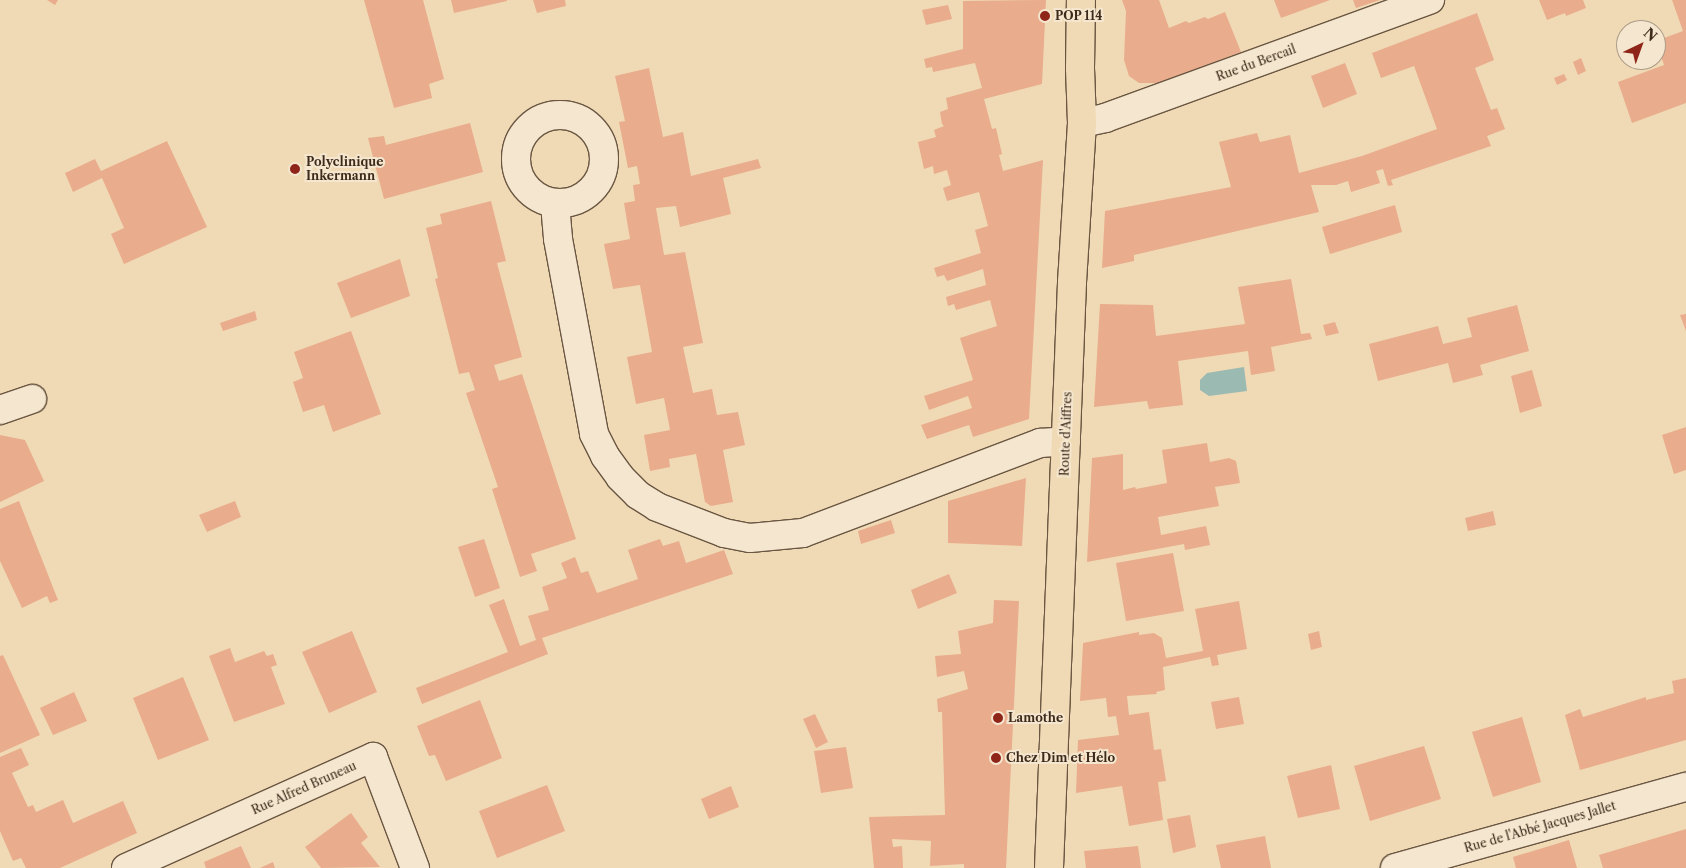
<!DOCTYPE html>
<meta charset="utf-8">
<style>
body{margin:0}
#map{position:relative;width:1686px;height:868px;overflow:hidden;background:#f0dab5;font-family:"Libre Caslon Text",serif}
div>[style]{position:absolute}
.water>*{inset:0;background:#9bbab2}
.building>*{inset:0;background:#e9ac8c}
.roads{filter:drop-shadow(1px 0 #6a5642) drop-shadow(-1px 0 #6a5642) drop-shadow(0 1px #6a5642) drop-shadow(0 -1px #6a5642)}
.minor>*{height:28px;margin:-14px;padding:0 14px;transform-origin:14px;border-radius:14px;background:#f5e7cf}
.minor>.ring{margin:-14px;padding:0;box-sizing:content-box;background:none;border:28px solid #f5e7cf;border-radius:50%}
.major>*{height:28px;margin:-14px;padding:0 14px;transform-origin:14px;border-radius:14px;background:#f0dab5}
.dots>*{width:14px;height:14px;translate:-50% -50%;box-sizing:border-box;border:2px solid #f5e7cf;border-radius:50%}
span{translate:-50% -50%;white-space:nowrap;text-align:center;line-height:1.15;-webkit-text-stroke:4px #f5e7cf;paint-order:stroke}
.poi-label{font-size:12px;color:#3e2a1b;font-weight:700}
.left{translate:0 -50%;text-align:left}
.street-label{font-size:12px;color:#3e2a1b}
.north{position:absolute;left:1616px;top:20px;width:50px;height:50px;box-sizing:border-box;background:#f5e7cf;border:1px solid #ac9b87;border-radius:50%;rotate:42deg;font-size:14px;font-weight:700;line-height:20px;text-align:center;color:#3e2a1b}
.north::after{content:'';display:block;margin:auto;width:18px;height:22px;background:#8f2418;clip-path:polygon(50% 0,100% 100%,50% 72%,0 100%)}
</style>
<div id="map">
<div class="water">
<i style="clip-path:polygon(1244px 367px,1247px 391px,1209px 396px,1200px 390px,1200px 380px,1207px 373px)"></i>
</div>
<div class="building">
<i style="clip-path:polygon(47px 0,58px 0,55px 5px)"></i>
<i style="clip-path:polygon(364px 0,423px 0,444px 79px,429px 84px,432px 98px,394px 108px)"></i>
<i style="clip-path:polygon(451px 0,507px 0,507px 1px,454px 13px)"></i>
<i style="clip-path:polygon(533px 0,565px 0,566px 6px,537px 13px)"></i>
<i style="clip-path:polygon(1046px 0,1042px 84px,984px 99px,992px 129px,996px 128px,1002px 154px,999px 155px,1003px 171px,1043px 160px,1029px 419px,973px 437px,969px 425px,927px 439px,921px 425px,972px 408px,968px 396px,929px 410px,924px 396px,973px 380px,960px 338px,997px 326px,990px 300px,956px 310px,954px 304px,948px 306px,946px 297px,986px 285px,983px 269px,947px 281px,944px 275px,937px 277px,934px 268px,981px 253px,975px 230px,988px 226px,979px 192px,947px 201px,943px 188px,951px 185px,947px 170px,934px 174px,933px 166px,924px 169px,918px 142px,936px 137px,934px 130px,944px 126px,942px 124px,940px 112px,948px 109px,946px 98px,982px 88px,975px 63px,933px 72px,932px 67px,926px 68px,924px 59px,963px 49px,963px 1px)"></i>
<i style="clip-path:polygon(1122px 0,1159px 0,1169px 28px,1186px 21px,1189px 23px,1205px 17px,1208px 19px,1225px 12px,1241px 52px,1159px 83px,1139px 83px,1129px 76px,1124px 60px,1126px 11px)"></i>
<i style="clip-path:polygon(1274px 0,1330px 0,1281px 18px)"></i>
<i style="clip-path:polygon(1353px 0,1380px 0,1356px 8px)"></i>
<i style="clip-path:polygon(1539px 0,1583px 0,1586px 8px,1566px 16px,1565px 13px,1547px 20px)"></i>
<i style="clip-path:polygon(1672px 0,1686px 0,1686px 103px,1632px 123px,1618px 82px,1664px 65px,1656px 41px,1683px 31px)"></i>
<i style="clip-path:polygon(948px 5px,952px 19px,926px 25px,922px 10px)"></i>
<i style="clip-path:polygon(1477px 13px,1494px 60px,1475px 68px,1491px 110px,1497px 108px,1505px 129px,1487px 136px,1491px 146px,1391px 180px,1393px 185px,1388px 186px,1383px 169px,1376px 171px,1380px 183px,1351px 192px,1348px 181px,1336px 185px,1311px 185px,1319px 212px,1134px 255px,1134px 261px,1102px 268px,1105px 211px,1231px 187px,1219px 142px,1257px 133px,1260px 142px,1290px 135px,1299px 173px,1362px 156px,1437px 129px,1414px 66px,1381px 78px,1372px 53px)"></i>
<i style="clip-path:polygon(1581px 58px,1586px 71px,1578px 75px,1573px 62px)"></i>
<i style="clip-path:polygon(1345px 63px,1357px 94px,1323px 108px,1311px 76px)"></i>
<i style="clip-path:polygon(649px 68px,663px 137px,683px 132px,691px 176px,758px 159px,761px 168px,723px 178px,731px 214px,680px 227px,676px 206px,656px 208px,664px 255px,685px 252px,703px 343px,683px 347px,693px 393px,712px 389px,717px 415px,738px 412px,745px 445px,723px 450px,733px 502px,711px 506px,705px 502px,696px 454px,669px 459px,670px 467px,650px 471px,644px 435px,670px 430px,664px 398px,636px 404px,627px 357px,652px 352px,640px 285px,613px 289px,604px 244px,630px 239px,624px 203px,635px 201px,633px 185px,640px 184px,637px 166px,628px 168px,619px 122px,625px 121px,615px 76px)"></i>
<i style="clip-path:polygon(1564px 74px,1567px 80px,1557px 85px,1554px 78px)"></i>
<i style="clip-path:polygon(470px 123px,483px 172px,384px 199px,368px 138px,384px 136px,386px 145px)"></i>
<i style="clip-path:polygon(167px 141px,207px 227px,124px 264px,111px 234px,124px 228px,102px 178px,73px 192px,65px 173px,95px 159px,101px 171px)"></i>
<i style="clip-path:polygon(491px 201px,506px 261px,497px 263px,522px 357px,494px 365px,499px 381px,522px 374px,576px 539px,531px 554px,537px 571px,520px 577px,492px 489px,498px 487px,466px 393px,475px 390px,469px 372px,459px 374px,435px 279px,438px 278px,426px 228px,442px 224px,440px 214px)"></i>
<i style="clip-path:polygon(1395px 205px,1402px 232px,1330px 254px,1322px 227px)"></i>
<i style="clip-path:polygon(400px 259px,410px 296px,351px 318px,337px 283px)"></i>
<i style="clip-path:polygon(1291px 279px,1301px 334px,1310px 333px,1312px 339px,1271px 347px,1275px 371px,1251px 375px,1248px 351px,1178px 361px,1183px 405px,1149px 409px,1147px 401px,1094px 407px,1100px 304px,1153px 305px,1156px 336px,1245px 324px,1238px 287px)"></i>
<i style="clip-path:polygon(1517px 305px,1529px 351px,1480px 365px,1483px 375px,1453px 383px,1448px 363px,1378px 381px,1369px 344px,1438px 326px,1443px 344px,1472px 337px,1467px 318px)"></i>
<i style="clip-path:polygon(255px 311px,257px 320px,223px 331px,220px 323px)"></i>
<i style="clip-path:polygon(1686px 314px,1686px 331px,1680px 315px)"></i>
<i style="clip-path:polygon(1335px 322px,1339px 333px,1326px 336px,1323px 325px)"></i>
<i style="clip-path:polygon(351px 331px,381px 414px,333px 432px,324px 405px,303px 412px,293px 382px,303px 378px,294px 352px)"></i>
<i style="clip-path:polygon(1532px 370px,1542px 406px,1520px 413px,1511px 376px)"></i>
<i style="clip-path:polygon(1686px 427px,1686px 470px,1674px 474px,1662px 435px)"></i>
<i style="clip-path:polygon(0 435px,25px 440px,44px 481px,0 502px)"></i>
<i style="clip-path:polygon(1207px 443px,1210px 462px,1229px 458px,1236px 461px,1240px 483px,1215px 487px,1219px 506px,1158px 517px,1161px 535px,1206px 526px,1210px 545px,1185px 550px,1184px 544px,1087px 562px,1092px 458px,1123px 454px,1123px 490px,1135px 487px,1136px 489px,1167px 483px,1162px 450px)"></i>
<i style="clip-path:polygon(1026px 478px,1022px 546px,948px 543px,948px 501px)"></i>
<i style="clip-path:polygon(19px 501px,58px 600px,50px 603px,47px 596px,22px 608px,0 561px,0 509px)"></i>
<i style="clip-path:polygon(235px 501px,241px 517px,207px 532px,199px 515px)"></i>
<i style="clip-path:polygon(1493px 511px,1496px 525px,1468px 531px,1465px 518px)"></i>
<i style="clip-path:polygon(891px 520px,895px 533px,861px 544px,858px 531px)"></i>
<i style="clip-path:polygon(484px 539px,500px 588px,475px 597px,458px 547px)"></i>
<i style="clip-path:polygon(660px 539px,663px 546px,679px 541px,686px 563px,724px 550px,733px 574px,542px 638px,548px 654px,422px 704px,416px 688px,508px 652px,489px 605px,504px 599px,520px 646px,536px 640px,528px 616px,549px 610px,542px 587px,567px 578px,561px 563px,575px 557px,581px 573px,588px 571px,597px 593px,638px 579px,628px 550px)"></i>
<i style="clip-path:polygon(1173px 553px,1184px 611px,1126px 621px,1116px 563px)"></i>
<i style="clip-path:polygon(949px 574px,957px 593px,918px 609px,911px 590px)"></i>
<i style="clip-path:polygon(994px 600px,1019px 601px,1006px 868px,964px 868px,964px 864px,930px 866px,931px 841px,892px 839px,893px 847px,902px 846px,903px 868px,874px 868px,869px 817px,945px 815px,942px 712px,938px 712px,937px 699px,968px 689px,964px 671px,937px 677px,935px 656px,961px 654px,958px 631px,993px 623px)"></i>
<i style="clip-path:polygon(1239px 601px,1247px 649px,1217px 655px,1219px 665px,1212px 666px,1210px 657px,1163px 667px,1165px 690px,1156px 692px,1157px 694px,1127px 696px,1129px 715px,1149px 712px,1154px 750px,1161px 749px,1166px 781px,1158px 782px,1163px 820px,1129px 826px,1122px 786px,1076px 793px,1078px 740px,1119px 735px,1116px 716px,1108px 717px,1106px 698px,1080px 701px,1083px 643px,1139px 632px,1139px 635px,1154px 633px,1162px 638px,1166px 658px,1203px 651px,1195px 609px)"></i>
<i style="clip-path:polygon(352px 631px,377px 692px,329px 713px,302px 652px)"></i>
<i style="clip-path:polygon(1319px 631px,1322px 647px,1311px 650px,1308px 634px)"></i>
<i style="clip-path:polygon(230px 648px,235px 662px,264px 651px,267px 656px,273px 654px,277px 665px,271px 667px,285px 704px,234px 722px,209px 656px)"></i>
<i style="clip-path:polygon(3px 655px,40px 735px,0 753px,0 656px)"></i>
<i style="clip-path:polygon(183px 677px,209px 740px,158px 760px,133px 698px)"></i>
<i style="clip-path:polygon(1686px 678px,1686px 740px,1580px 770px,1565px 715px,1580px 709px,1583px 717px,1646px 697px,1646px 700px,1674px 693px,1672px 681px)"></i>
<i style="clip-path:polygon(74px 692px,87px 721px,53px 735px,40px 708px)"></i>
<i style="clip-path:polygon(1239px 697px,1244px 724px,1216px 729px,1211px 702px)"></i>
<i style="clip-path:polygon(480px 700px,502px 758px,446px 781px,435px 755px,429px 756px,417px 726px)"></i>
<i style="clip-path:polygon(815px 714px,828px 742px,816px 748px,803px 719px)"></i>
<i style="clip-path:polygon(1522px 717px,1541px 782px,1493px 797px,1472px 732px)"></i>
<i style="clip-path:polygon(1424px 746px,1441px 799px,1370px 821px,1354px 766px)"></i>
<i style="clip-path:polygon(846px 747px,853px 788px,821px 793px,814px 751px)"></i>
<i style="clip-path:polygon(21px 748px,29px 765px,12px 773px,28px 807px,33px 805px,36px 812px,63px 800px,73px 823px,123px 801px,137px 833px,60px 868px,26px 868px,21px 858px,13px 861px,0 831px,0 757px)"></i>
<i style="clip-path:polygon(1331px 765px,1340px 809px,1298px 818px,1287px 776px)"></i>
<i style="clip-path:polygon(547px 785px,565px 831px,497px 858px,479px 811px)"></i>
<i style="clip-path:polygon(731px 786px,739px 807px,709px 819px,701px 799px)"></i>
<i style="clip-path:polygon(351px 813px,368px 837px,361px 843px,380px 867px,321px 868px,305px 847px)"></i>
<i style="clip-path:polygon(1190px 815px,1196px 847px,1173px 853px,1167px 819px)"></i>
<i style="clip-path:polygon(1686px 829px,1686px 868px,1603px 868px,1599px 855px)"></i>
<i style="clip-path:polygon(1265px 836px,1271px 868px,1221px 868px,1216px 845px)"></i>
<i style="clip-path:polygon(1569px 840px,1577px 868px,1516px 868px,1513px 857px)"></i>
<i style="clip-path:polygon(241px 846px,251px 868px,206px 868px,204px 862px)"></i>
<i style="clip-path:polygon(1138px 846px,1141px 868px,1086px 868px,1084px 851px)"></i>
<i style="clip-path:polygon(273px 862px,275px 868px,260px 868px)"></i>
</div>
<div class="roads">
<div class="minor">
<i class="ring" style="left:516px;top:115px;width:60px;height:60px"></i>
<i style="left:1082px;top:123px;width:24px;rotate:-12deg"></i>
<i style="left:1105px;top:118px;width:346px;rotate:-20deg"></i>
<i style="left:555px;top:204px;width:35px;rotate:85deg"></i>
<i style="left:558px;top:239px;width:198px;rotate:79.5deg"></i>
<i style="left:594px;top:434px;width:25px;rotate:63deg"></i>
<i style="left:605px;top:456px;width:26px;rotate:54deg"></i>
<i style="left:620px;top:477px;width:25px;rotate:45deg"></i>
<i style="left:638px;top:495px;width:22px;rotate:32deg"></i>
<i style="left:657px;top:507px;width:72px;rotate:21.2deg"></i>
<i style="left:724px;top:533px;width:26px;rotate:11deg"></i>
<i style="left:750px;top:538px;width:53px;rotate:-5.4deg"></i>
<i style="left:803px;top:533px;width:254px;rotate:-20.8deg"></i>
<i style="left:1040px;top:443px;width:26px;rotate:-4deg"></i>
<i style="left:0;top:410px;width:34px;rotate:-19deg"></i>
<i style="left:126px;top:868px;width:271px;rotate:-24.2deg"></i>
<i style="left:373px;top:757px;width:119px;rotate:69.3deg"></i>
<i style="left:1395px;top:868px;width:302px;rotate:-15.6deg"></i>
</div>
<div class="major">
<i style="left:1049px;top:868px;width:586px;rotate:-87.75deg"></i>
<i style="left:1072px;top:282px;width:159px;rotate:-86.4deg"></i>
<i style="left:1082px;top:123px;width:55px;rotate:-92.1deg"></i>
<i style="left:1080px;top:68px;width:68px;rotate:-89.2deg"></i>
</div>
</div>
<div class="dots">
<i style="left:1045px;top:16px;background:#8f2418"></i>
<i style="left:295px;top:169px;background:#8f2418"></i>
<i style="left:998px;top:718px;background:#8f2418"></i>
<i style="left:996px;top:758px;background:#8f2418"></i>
</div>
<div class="poi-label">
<span class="left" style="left:1055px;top:16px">POP 114</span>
<span class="left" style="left:306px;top:169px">Polyclinique<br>Inkermann</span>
<span class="left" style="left:1008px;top:718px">Lamothe</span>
<span class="left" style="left:1006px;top:758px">Chez Dim et Hélo</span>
</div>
<div class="street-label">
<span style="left:1256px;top:63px;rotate:-20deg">Rue du Bercail</span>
<span style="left:1066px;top:434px;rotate:-88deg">Route d'Aiffres</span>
<span style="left:304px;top:788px;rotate:-24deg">Rue Alfred Bruneau</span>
<span style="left:1540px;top:827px;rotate:-16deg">Rue de l'Abbé Jacques Jallet</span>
</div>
<div class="north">N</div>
</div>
